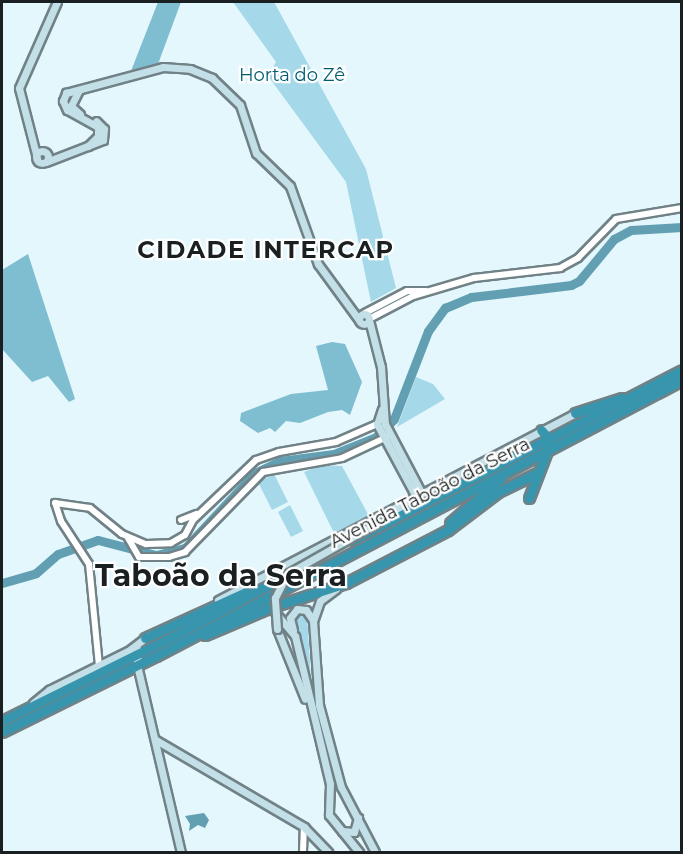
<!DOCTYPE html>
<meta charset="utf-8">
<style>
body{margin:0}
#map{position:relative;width:683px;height:854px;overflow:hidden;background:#e4f7fd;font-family:Montserrat,sans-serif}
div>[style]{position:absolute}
.green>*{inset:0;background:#a5d8e8}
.forest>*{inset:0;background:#7fbdd0}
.water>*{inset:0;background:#629fb2}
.river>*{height:9px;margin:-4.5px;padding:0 4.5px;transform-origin:4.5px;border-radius:4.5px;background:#629fb2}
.roads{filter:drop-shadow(2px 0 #718287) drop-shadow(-2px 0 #718287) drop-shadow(0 2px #718287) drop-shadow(0 -2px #718287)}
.tertiary>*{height:6px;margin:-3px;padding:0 3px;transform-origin:3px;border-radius:3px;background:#fff}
.secondary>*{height:7px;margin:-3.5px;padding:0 3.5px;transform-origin:3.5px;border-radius:3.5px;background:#c3dfe7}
.secondary>.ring{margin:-3.5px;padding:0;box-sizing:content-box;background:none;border:7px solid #c3dfe7;border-radius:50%}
.motorway>*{height:9px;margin:-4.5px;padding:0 4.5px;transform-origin:4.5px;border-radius:4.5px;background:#3895ae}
.bridges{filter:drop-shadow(2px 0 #718287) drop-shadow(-2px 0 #718287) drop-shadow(0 2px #718287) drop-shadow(0 -2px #718287)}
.secondary-bridge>*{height:7px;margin:-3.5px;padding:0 3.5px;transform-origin:3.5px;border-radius:3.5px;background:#c3dfe7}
span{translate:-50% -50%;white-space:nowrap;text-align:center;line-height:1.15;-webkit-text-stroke:4.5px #fff;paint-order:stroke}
.park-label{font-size:18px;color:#025d71}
.street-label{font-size:18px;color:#1a2022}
.district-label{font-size:24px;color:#1a2022;font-weight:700;letter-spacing:1.5px}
.town-label{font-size:30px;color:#1a2022;font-weight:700}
.frame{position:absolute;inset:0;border:3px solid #1a2022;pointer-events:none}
</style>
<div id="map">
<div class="green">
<i style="clip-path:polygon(233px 2px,274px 2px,366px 169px,396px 288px,371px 302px,346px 182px,268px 76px,276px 62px)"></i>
<i style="clip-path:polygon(416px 377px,433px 384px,445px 399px,397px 427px)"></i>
<i style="clip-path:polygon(322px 465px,342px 466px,369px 516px,334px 533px,304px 472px)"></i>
<i style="clip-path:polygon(274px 474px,288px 502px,272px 510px,258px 482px)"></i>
<i style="clip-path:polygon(290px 505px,303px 531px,291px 537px,278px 512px)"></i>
<i style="clip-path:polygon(307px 613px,311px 682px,309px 683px,294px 621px,297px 614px)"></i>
</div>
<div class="forest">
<i style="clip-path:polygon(158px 2px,181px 2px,158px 64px,131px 71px)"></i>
<i style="clip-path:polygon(28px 254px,75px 399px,69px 402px,48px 376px,32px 382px,2px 349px,2px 270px)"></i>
<i style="clip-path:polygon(332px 342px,345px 344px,362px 382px,350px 415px,342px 410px,328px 412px,300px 423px,286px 421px,275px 432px,270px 428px,258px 433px,240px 421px,241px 413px,291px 394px,328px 390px,316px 346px)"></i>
</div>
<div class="water">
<i style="clip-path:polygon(204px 813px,209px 820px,205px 828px,198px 825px,189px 831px,190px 824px,185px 816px)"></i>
</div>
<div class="river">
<i style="left:2px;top:583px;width:35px;rotate:-16deg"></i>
<i style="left:36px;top:573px;width:29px;rotate:-41deg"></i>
<i style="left:58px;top:554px;width:42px;rotate:-19.3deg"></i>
<i style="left:98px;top:540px;width:60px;rotate:14.5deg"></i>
<i style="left:156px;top:555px;width:30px;rotate:-14deg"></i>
<i style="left:185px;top:548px;width:103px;rotate:-47deg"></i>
<i style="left:255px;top:473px;width:28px;rotate:-26deg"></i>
<i style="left:280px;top:461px;width:54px;rotate:-7.4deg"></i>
<i style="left:334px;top:454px;width:45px;rotate:-22deg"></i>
<i style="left:376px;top:437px;width:25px;rotate:-45deg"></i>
<i style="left:394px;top:419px;width:94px;rotate:-68.9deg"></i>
<i style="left:428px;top:331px;width:29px;rotate:-54deg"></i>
<i style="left:445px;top:308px;width:28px;rotate:-23deg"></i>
<i style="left:471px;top:297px;width:101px;rotate:-6.8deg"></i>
<i style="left:571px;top:285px;width:9px;rotate:-27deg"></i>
<i style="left:579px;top:281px;width:55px;rotate:-50.2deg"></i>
<i style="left:614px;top:239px;width:19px;rotate:-28deg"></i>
<i style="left:631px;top:230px;width:51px;rotate:-3.4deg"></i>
</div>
<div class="roads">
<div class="tertiary">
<i style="left:365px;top:313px;width:47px;rotate:-27.6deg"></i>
<i style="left:407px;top:291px;width:19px"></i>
<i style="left:369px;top:319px;width:50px;rotate:-27.6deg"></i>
<i style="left:413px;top:296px;width:64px;rotate:-16.4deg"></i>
<i style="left:474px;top:278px;width:87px;rotate:-6.6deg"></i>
<i style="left:560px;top:268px;width:21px;rotate:-29deg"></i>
<i style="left:578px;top:258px;width:54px;rotate:-45.7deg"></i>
<i style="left:616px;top:219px;width:67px;rotate:-9.5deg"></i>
<i style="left:181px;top:520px;width:17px;rotate:-21deg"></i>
<i style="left:128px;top:538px;width:22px;rotate:60deg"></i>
<i style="left:139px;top:557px;width:30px"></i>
<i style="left:169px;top:557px;width:17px;rotate:-17deg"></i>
<i style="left:185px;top:552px;width:112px;rotate:-45.7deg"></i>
<i style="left:263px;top:472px;width:80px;rotate:-10deg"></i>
<i style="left:342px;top:458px;width:54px;rotate:-25.1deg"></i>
<i style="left:99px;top:666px;width:102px;rotate:-95.6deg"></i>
<i style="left:89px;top:564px;width:51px;rotate:-123.1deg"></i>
<i style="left:61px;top:521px;width:19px;rotate:-108deg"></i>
<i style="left:55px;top:503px;width:35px;rotate:8deg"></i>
<i style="left:90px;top:508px;width:41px;rotate:39.1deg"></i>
<i style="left:122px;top:534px;width:26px;rotate:23deg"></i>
<i style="left:146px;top:544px;width:25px;rotate:-2deg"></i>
<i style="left:171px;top:543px;width:16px;rotate:-30deg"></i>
<i style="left:185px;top:535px;width:17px;rotate:-62deg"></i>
<i style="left:193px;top:520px;width:87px;rotate:-43.6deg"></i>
<i style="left:256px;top:460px;width:24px;rotate:-19deg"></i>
<i style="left:279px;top:452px;width:58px;rotate:-10deg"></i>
<i style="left:336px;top:442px;width:45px;rotate:-23.7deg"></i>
<i style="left:303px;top:852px;width:25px;rotate:-88deg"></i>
</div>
<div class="secondary">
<i style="left:79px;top:90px;width:18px;rotate:117deg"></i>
<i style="left:71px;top:106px;width:12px;rotate:42deg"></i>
<i style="left:88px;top:146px;width:14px;rotate:-45deg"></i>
<i style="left:98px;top:136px;width:9px;rotate:-90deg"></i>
<i style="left:98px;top:127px;width:35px;rotate:-151deg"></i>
<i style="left:67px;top:110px;width:10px;rotate:-114deg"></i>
<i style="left:63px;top:101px;width:9px;rotate:-69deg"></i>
<i style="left:66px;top:93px;width:100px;rotate:-15deg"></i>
<i style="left:163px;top:67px;width:27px;rotate:4deg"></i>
<i style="left:190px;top:69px;width:24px;rotate:22deg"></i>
<i style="left:212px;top:78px;width:39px;rotate:44deg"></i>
<i style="left:240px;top:105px;width:51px;rotate:71.6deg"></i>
<i style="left:256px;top:153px;width:47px;rotate:44.1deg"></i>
<i style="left:290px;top:186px;width:83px;rotate:70.3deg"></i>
<i style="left:318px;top:264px;width:69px;rotate:53.8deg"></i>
<i class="ring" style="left:36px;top:151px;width:5px;height:5px"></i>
<i style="left:37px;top:158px;width:72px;rotate:-104.4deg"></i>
<i style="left:19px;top:88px;width:94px;rotate:-66.2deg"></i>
<i style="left:46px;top:162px;width:61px;rotate:-21.1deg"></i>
<i style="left:103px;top:140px;width:11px;rotate:-85deg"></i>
<i style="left:104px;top:129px;width:11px;rotate:-135deg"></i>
<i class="ring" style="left:359px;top:314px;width:3px;height:3px"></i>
<i style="left:369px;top:320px;width:49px;rotate:75.7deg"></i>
<i style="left:381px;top:367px;width:57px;rotate:86deg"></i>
<i style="left:385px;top:424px;width:77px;rotate:62.1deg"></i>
<i style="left:382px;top:409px;width:16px;rotate:108deg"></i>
<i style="left:377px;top:424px;width:81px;rotate:61.8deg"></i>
<i style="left:379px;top:522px;width:27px;rotate:-34deg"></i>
<i style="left:336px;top:589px;width:20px;rotate:143deg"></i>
<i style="left:320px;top:601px;width:21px;rotate:109deg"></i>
<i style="left:313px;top:621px;width:84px;rotate:85.9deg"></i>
<i style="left:319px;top:705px;width:85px;rotate:75deg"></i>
<i style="left:341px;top:787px;width:73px;rotate:62.4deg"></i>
<i style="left:218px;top:600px;width:403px;rotate:-27.6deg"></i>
<i style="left:274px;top:611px;width:33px;rotate:50deg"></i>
<i style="left:295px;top:636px;width:152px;rotate:76.7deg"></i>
<i style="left:330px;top:784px;width:31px;rotate:92deg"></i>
<i style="left:329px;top:815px;width:48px;rotate:51deg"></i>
<i style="left:277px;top:629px;width:75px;rotate:68.2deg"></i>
<i style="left:293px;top:630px;width:12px;rotate:-104deg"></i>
<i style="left:290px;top:618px;width:11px;rotate:-52deg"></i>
<i style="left:297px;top:609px;width:9px;rotate:6deg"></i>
<i style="left:306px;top:610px;width:11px;rotate:56deg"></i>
<i style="left:138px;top:650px;width:15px;rotate:94deg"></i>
<i style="left:137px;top:665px;width:192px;rotate:76.8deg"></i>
<i style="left:33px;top:703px;width:21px;rotate:-39deg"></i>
<i style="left:49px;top:690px;width:88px;rotate:-26.3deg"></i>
<i style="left:128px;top:651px;width:26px;rotate:-37deg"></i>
<i style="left:156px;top:740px;width:172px;rotate:30.4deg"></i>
<i style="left:304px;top:827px;width:35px;rotate:46deg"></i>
<i style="left:342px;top:831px;width:12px;rotate:5deg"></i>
<i style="left:354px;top:832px;width:15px;rotate:-74deg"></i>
</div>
<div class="motorway">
<i style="left:575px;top:413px;width:49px;rotate:-17.7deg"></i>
<i style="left:529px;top:498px;width:56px;rotate:-69deg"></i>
<i style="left:549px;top:446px;width:6px;rotate:-81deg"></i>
<i style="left:550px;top:440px;width:13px;rotate:-132deg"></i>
<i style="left:450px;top:523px;width:67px;rotate:-41.3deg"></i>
<i style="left:353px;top:540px;width:370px;rotate:-27.3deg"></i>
<i style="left:205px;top:635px;width:69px;rotate:-22.9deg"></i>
<i style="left:269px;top:608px;width:81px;rotate:-18deg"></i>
<i style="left:346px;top:583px;width:115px;rotate:-27.5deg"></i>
<i style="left:448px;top:530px;width:63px;rotate:-37.2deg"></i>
<i style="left:498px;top:492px;width:43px;rotate:-26deg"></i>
<i style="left:145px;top:638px;width:111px;rotate:-24.5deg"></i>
<i style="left:2px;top:721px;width:190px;rotate:-26.3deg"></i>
<i style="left:172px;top:637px;width:135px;rotate:-28.3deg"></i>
<i style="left:2px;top:732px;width:172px;rotate:-26.3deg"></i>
<i style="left:156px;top:656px;width:594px;rotate:-27.69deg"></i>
</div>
</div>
<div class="bridges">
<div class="secondary-bridge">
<i style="left:277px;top:629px;width:31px;rotate:-94deg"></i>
<i style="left:275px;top:598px;width:27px;rotate:-63deg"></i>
<i style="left:287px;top:574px;width:106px;rotate:-29.5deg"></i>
</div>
</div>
<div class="park-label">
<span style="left:292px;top:75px">Horta do Zê</span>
</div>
<div class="street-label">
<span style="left:430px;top:493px;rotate:-27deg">Avenida Taboão da Serra</span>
</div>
<div class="district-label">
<span style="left:266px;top:250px">CIDADE INTERCAP</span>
</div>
<div class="town-label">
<span style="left:221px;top:576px">Taboão da Serra</span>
</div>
<div class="frame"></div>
</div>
